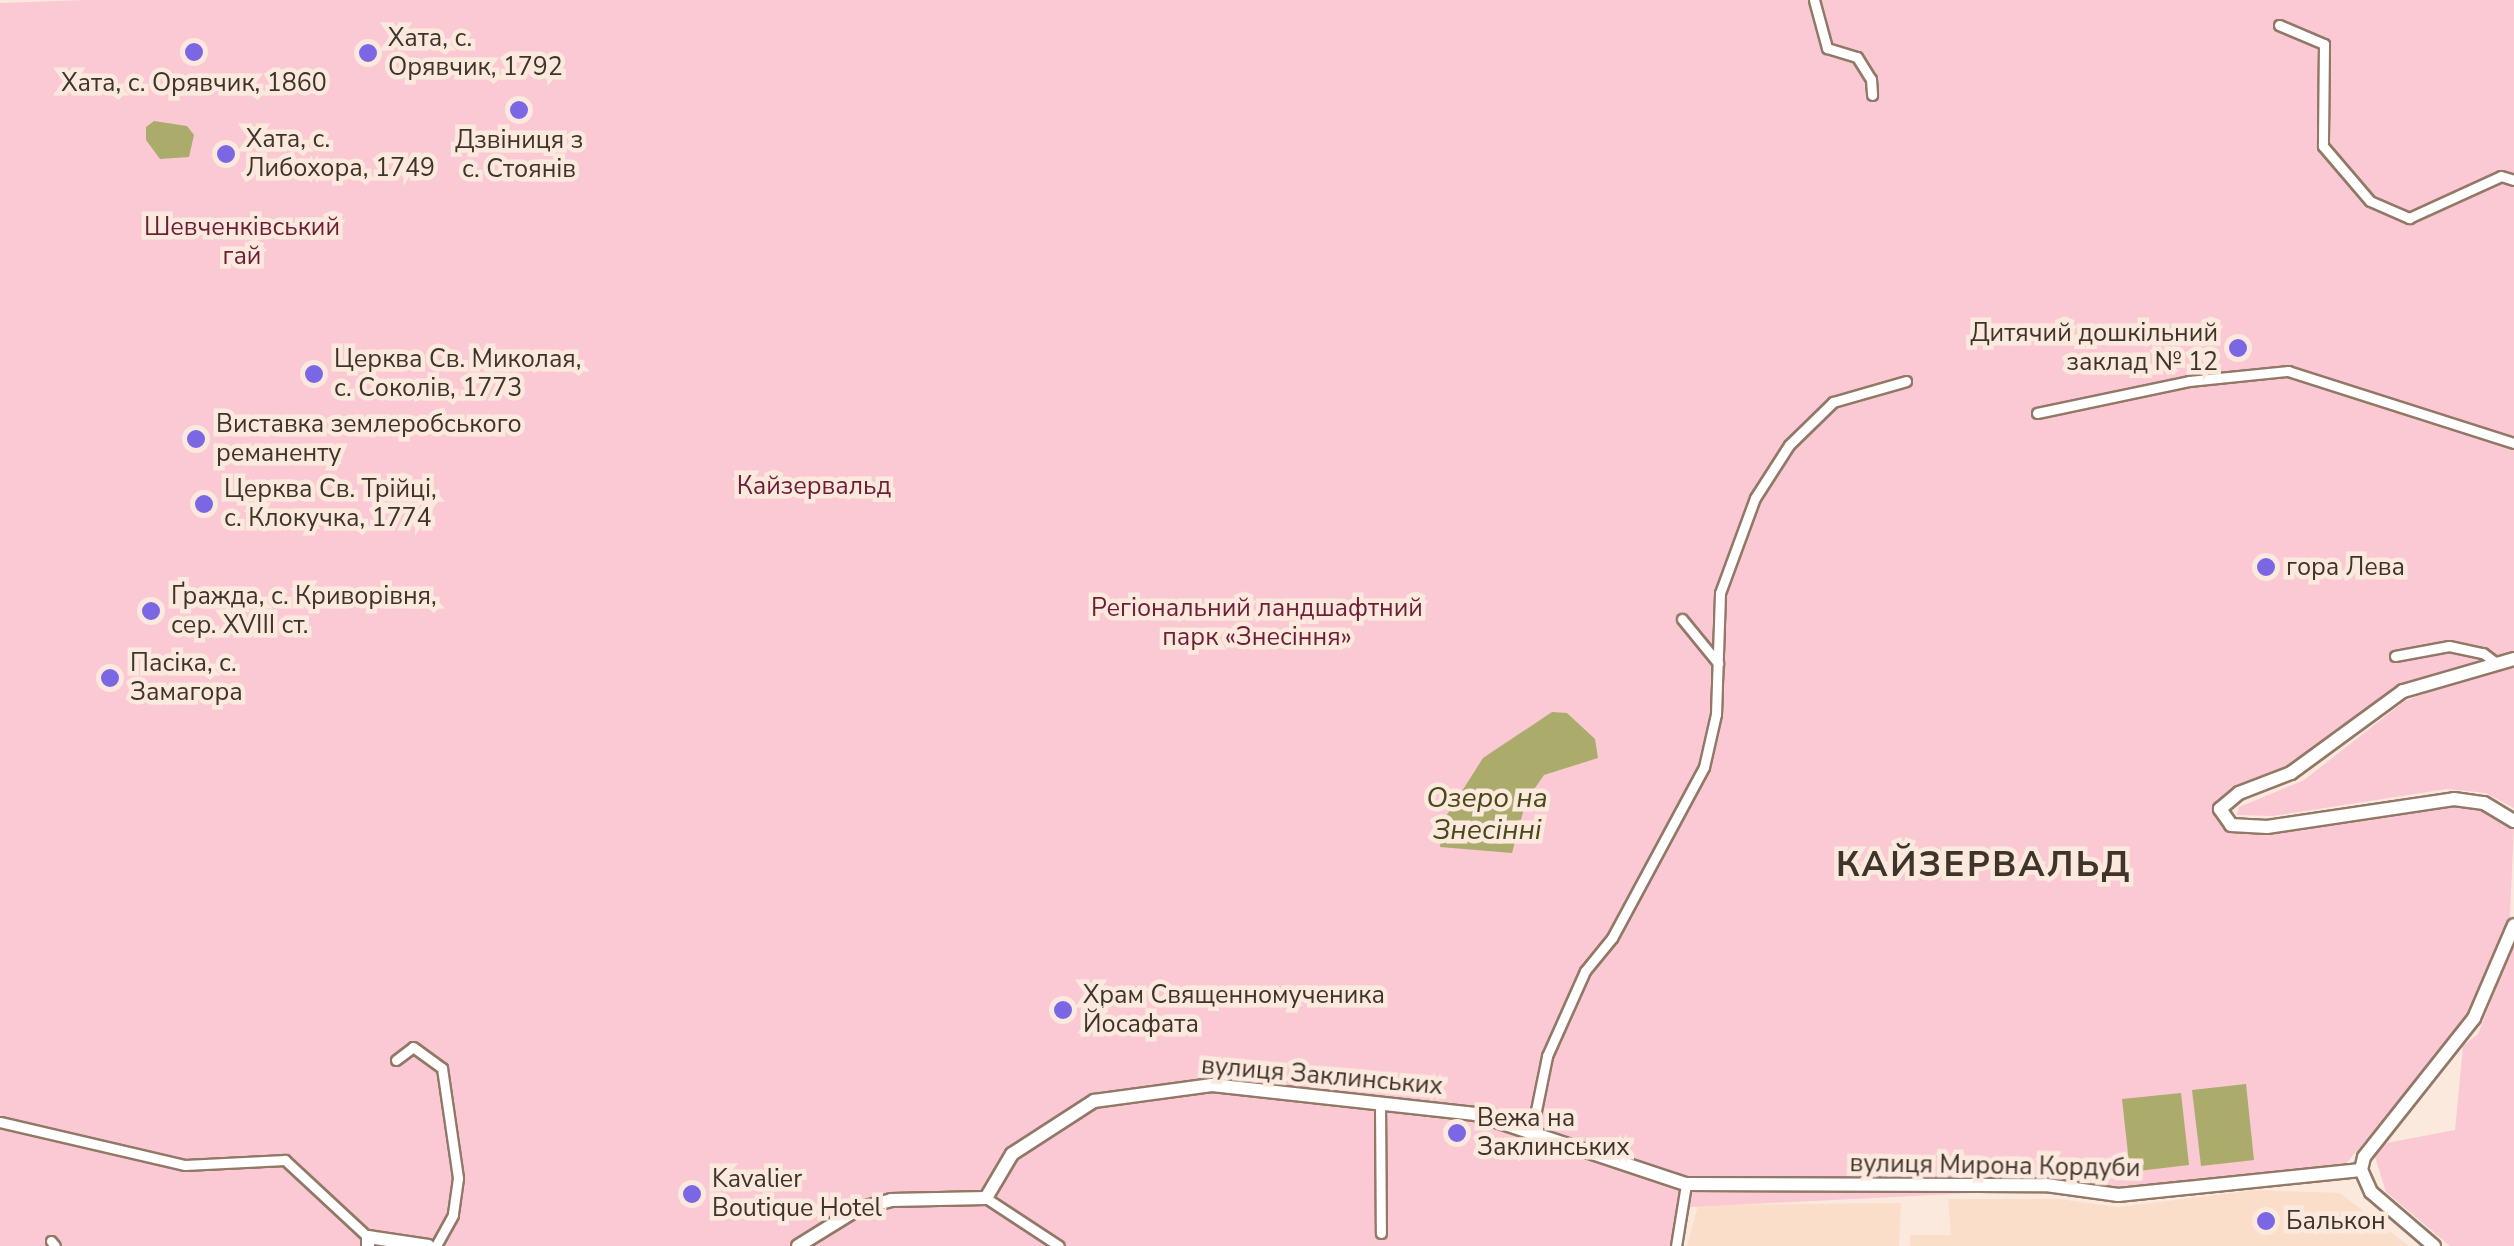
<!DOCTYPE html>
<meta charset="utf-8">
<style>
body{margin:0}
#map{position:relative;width:2514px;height:1246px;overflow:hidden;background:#fbe9de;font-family:"Nunito Sans",sans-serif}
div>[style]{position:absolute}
.built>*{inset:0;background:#fbdeca}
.green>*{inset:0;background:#fac9d3}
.water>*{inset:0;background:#abac6c}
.roads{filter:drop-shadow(2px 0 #927866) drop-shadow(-2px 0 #927866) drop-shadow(0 2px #927866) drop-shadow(0 -2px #927866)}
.street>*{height:9px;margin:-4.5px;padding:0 4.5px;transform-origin:4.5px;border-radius:4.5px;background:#fff}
.secondary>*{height:12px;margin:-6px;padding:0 6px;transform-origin:6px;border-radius:6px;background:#fff}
.dots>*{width:28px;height:28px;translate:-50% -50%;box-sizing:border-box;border:5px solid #fbe9de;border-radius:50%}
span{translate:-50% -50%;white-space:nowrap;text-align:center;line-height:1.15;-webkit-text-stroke:9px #fbe9de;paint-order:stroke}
.poi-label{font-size:25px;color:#3f342c}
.left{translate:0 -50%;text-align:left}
.right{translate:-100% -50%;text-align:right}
.park-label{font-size:25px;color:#6e1e38}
.street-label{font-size:25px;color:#3f342c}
.water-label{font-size:28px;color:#4a4919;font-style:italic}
.district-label{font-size:35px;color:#3f342c;font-weight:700;letter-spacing:2.5px}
</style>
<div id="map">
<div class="built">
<i style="clip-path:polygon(2256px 1190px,2340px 1193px,2409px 1246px,1910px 1246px,1910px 1235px,1951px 1235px,1948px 1199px,2059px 1199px,2118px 1207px)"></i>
<i style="clip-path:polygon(1901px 1203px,1899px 1246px,1687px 1246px,1698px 1205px)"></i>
</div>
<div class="green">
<i style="clip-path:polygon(86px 0,2514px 0,2514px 656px,2384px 697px,2294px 766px,2228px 792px,2217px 810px,2226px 826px,2470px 802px,2514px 826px,2509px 936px,2478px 1008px,2343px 1167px,2219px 1181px,1690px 1207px,1683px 1246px,0 1246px,0 3px)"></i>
<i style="clip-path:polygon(2514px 667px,2514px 808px,2486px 793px,2447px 789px,2273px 816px,2237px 815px,2239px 807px,2304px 780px,2405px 701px,2491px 668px)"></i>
<i style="clip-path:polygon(2514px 943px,2514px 1246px,2450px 1246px,2386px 1192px,2374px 1154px,2381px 1144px,2455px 1130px,2463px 1046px,2478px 1034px)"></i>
</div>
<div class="water">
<i style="clip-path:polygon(154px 121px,187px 126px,194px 135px,189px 157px,160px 159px,146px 140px,146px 127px)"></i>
<i style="clip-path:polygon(1552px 712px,1567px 713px,1595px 739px,1598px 758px,1544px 775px,1526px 801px,1512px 853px,1440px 847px,1443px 821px,1483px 758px)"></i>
<i style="clip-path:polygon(2246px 1084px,2254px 1160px,2201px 1166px,2192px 1090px)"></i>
<i style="clip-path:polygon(2181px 1093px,2189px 1165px,2130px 1172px,2122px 1099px)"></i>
</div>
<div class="roads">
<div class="street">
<i style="left:1814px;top:0;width:50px;rotate:74.8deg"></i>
<i style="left:1827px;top:48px;width:31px;rotate:17deg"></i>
<i style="left:1857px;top:57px;width:26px;rotate:58deg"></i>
<i style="left:1871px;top:79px;width:16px;rotate:86deg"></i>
<i style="left:2279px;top:25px;width:49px;rotate:22.9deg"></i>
<i style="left:2324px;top:44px;width:102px;rotate:90.6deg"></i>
<i style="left:2323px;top:146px;width:72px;rotate:49.5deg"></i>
<i style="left:2370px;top:201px;width:43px;rotate:23.6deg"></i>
<i style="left:2409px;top:218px;width:101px;rotate:-24.5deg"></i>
<i style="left:2501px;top:176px;width:14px;rotate:17deg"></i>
<i style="left:2037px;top:413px;width:155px;rotate:-11.9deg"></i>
<i style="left:2189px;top:381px;width:100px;rotate:-5.8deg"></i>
<i style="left:2288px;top:371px;width:237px;rotate:17.7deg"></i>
<i style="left:1682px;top:619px;width:57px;rotate:50.7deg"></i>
<i style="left:2395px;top:656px;width:55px;rotate:-10.5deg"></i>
<i style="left:2449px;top:646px;width:35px;rotate:12deg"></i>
<i style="left:2483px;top:653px;width:15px;rotate:37deg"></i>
<i style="left:396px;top:1060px;width:21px;rotate:-37deg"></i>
<i style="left:413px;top:1047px;width:36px;rotate:36deg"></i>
<i style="left:442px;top:1068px;width:111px;rotate:81.7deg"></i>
<i style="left:458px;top:1178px;width:37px;rotate:98deg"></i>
<i style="left:453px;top:1215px;width:35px;rotate:119deg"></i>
<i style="left:1380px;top:1102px;width:131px;rotate:89.6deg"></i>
<i style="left:0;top:1122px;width:190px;rotate:13.1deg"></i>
<i style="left:185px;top:1165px;width:100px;rotate:-2.9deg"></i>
<i style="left:285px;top:1160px;width:113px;rotate:42.9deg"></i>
<i style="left:1532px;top:1130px;width:76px;rotate:-78.5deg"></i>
<i style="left:1547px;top:1056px;width:93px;rotate:-65.9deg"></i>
<i style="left:1585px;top:971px;width:43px;rotate:-50.7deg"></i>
<i style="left:1612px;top:938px;width:194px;rotate:-61.7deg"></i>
<i style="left:1704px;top:767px;width:54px;rotate:-77.2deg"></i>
<i style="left:1716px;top:714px;width:121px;rotate:-88.1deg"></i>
<i style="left:1720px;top:593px;width:101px;rotate:-69.8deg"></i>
<i style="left:1755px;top:498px;width:63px;rotate:-57.3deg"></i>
<i style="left:1789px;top:445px;width:62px;rotate:-44.3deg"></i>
<i style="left:1833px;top:402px;width:76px;rotate:-16deg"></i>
<i style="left:986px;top:1198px;width:87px;rotate:33.3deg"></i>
<i style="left:51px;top:1241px;width:6px;rotate:51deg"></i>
<i style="left:1676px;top:1246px;width:63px;rotate:-80.8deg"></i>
</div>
<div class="secondary">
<i style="left:2514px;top:659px;width:116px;rotate:163.9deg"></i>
<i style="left:2403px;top:691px;width:139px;rotate:143.8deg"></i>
<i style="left:2291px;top:773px;width:56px;rotate:159deg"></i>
<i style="left:2239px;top:793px;width:25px;rotate:140deg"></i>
<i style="left:2220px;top:809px;width:19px;rotate:55deg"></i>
<i style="left:2231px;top:825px;width:36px;rotate:3deg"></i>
<i style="left:2267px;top:827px;width:189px;rotate:-8.5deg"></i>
<i style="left:2454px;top:799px;width:30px;rotate:8deg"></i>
<i style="left:2484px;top:803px;width:35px;rotate:31deg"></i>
<i style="left:368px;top:1246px;width:9px;rotate:-90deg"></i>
<i style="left:368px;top:1237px;width:61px;rotate:8.5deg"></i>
<i style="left:798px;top:1246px;width:70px;rotate:-31.7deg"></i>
<i style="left:858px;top:1209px;width:34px;rotate:-15deg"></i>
<i style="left:891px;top:1200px;width:95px;rotate:-1.2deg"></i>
<i style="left:986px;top:1198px;width:51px;rotate:-59.4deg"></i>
<i style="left:1012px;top:1154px;width:98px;rotate:-32.9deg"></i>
<i style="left:1094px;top:1101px;width:119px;rotate:-7.7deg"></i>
<i style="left:1212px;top:1085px;width:265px;rotate:6.3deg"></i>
<i style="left:1475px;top:1114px;width:222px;rotate:18.4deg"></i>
<i style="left:1686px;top:1184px;width:360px;rotate:0.2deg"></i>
<i style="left:2046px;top:1185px;width:73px;rotate:7.9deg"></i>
<i style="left:2118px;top:1195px;width:244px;rotate:-5.9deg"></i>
<i style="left:2434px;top:1246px;width:83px;rotate:-139.4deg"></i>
<i style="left:2371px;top:1192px;width:24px;rotate:-114deg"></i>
<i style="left:2361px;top:1170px;width:13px;rotate:-77deg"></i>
<i style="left:2364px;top:1157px;width:177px;rotate:-51.6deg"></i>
<i style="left:2474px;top:1018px;width:101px;rotate:-66.7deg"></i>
</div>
</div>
<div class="dots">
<i style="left:194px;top:52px;background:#7b67e3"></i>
<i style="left:368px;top:53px;background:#7b67e3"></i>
<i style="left:519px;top:110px;background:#7b67e3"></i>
<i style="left:226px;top:154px;background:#7b67e3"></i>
<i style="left:2238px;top:348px;background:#7b67e3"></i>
<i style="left:314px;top:374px;background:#7b67e3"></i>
<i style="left:196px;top:439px;background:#7b67e3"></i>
<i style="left:204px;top:504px;background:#7b67e3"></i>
<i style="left:2266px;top:567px;background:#7b67e3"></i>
<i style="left:151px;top:611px;background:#7b67e3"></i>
<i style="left:110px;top:678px;background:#7b67e3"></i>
<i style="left:1063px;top:1010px;background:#7b67e3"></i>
<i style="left:1457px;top:1133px;background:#7b67e3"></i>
<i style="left:692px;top:1194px;background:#7b67e3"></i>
<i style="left:2266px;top:1221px;background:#7b67e3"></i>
</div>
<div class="poi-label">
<span class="left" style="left:388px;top:53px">Хата, с.<br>Орявчик, 1792</span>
<span style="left:194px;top:83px">Хата, с. Орявчик, 1860</span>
<span class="left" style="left:246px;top:154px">Хата, с.<br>Либохора, 1749</span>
<span style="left:519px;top:155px">Дзвіниця з<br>с. Стоянів</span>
<span class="right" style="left:2218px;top:348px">Дитячий дошкільний<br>заклад № 12</span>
<span class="left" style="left:334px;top:374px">Церква Св. Миколая,<br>с. Соколів, 1773</span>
<span class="left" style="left:216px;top:439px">Виставка землеробського<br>реманенту</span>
<span class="left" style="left:224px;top:504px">Церква Св. Трійці,<br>с. Клокучка, 1774</span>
<span class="left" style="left:2286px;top:567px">гора Лева</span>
<span class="left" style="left:171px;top:611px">Ґражда, с. Криворівня,<br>сер. XVIII ст.</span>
<span class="left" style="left:130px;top:678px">Пасіка, с.<br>Замагора</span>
<span class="left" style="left:1083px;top:1010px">Храм Священномученика<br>Йосафата</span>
<span class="left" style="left:1477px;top:1133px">Вежа на<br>Заклинських</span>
<span class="left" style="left:712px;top:1194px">Kavalier<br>Boutique Hotel</span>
<span class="left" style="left:2286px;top:1221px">Балькон</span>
</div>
<div class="park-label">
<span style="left:242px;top:242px">Шевченківський<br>гай</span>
<span style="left:814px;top:486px">Кайзервальд</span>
<span style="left:1257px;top:623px">Регіональний ландшафтний<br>парк «Знесіння»</span>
</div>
<div class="street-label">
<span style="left:1322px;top:1076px;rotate:5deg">вулиця Заклинських</span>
<span style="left:1995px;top:1166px;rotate:1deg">вулиця Мирона Кордуби</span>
</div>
<div class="water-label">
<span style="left:1487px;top:814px">Озеро на<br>Знесінні</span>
</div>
<div class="district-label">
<span style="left:1984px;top:865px">КАЙЗЕРВАЛЬД</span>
</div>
</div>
